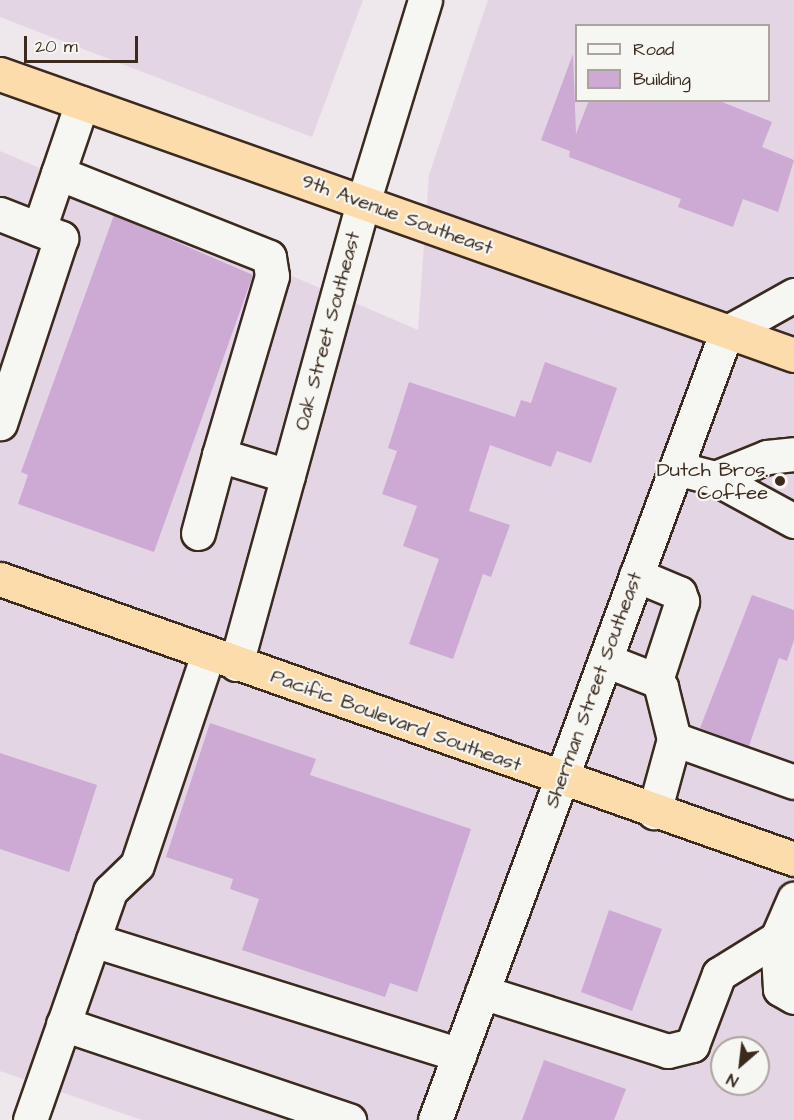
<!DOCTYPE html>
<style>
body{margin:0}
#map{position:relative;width:794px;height:1120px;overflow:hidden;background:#eee7ec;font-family:"Architects Daughter",sans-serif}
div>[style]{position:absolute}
.built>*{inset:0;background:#e4d5e5}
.building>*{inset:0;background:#ccaad4}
.roads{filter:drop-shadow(2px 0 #3b2a1e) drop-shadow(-2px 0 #3b2a1e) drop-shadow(0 2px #3b2a1e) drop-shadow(0 -2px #3b2a1e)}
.minor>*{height:33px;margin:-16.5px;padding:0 16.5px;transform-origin:16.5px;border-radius:16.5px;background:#f6f6f2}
.highway>*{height:33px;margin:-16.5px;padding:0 16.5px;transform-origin:16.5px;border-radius:16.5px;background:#fddcac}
.dots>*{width:16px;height:16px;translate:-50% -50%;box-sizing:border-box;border:3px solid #f6f6f2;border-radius:50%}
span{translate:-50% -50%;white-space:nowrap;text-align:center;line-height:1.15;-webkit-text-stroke:4.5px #f6f6f2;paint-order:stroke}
.street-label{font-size:20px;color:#3b2a1e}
.poi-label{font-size:20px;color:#3b2a1e}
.right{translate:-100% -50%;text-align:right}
.legend{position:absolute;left:575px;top:24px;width:195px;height:78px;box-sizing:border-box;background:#f6f6f2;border:2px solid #aba49d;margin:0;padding:8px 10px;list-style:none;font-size:18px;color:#3b2a1e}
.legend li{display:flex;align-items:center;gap:12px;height:30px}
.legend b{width:30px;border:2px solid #aba49d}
.north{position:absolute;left:710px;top:1036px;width:60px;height:60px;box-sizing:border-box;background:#f6f6f2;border:2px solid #aba49d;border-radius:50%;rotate:208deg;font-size:16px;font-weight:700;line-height:24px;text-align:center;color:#3b2a1e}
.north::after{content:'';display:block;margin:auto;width:21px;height:27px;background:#3b2a1e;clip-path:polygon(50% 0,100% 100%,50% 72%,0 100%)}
.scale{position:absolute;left:24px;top:36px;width:114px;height:27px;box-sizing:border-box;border:3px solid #3b2a1e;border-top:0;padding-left:8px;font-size:18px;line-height:21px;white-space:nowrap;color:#3b2a1e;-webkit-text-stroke:4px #f6f6f2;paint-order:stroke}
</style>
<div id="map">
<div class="built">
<i style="clip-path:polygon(0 0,363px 0,312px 137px,0 17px)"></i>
<i style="clip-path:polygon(evenodd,488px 0,794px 0,794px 1120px,142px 1120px,0 1071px,0 151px,418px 330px,429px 175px,488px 0,576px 26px,768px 26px,768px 100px,576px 100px,576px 26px,488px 0,722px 1048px,758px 1048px,758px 1084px,722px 1084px,722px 1048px)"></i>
</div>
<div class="building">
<i style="clip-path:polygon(573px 54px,576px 134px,589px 100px,717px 100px,772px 122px,762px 147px,794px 160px,778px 212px,743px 199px,733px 227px,678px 207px,681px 199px,569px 157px,570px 151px,541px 140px)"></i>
<i style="clip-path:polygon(114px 215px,253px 275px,154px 552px,18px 504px,28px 475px,21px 472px)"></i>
<i style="clip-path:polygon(545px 362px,617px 388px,591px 463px,557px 451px,551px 467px,490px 445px,469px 511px,510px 525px,491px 577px,483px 574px,453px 659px,409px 644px,439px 559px,403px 546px,417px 506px,382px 494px,397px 451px,388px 448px,409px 382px,515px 417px,521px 400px,531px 403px)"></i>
<i style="clip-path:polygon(752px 595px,794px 610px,794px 640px,787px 661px,779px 658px,749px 746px,700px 728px)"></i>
<i style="clip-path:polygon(210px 723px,316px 759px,310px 775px,471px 829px,417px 992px,390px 983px,385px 997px,242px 950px,259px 899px,230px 889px,233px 879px,166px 857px)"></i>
<i style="clip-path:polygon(0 753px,97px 785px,69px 872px,0 849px)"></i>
<i style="clip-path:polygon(609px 910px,662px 929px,632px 1011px,581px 992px)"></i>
<i style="clip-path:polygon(544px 1060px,626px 1089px,614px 1120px,522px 1120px)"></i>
</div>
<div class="roads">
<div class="minor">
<i style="left:58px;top:173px;width:227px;rotate:21.7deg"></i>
<i style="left:269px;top:257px;width:19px;rotate:81deg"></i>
<i style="left:272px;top:276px;width:187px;rotate:106.5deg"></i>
<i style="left:219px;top:455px;width:72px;rotate:16.9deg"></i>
<i style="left:0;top:214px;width:66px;rotate:21.5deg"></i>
<i style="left:61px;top:238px;width:195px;rotate:108.2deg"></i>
<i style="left:39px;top:229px;width:133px;rotate:-71.2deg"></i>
<i style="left:676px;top:468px;width:40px;rotate:14.4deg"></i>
<i style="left:715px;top:478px;width:90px;rotate:28.6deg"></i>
<i style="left:715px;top:478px;width:56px;rotate:-22deg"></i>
<i style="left:767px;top:457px;width:27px;rotate:-6deg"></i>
<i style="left:198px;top:533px;width:81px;rotate:-74.9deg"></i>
<i style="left:636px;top:575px;width:47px;rotate:22.7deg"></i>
<i style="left:679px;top:593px;width:9px;rotate:69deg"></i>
<i style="left:682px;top:601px;width:83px;rotate:108.2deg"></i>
<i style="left:605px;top:660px;width:55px;rotate:21.4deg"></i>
<i style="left:656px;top:680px;width:9px;rotate:54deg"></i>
<i style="left:661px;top:687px;width:54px;rotate:76deg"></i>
<i style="left:674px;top:739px;width:76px;rotate:105.3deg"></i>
<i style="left:236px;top:664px;width:478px;rotate:-74.6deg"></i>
<i style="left:363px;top:203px;width:212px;rotate:-73deg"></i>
<i style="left:674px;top:739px;width:127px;rotate:19.7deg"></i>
<i style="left:777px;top:938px;width:51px;rotate:86.6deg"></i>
<i style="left:780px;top:989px;width:16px;rotate:30deg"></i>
<i style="left:93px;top:940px;width:384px;rotate:17.4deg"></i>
<i style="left:482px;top:992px;width:195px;rotate:17.6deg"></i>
<i style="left:668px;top:1051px;width:25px;rotate:-14deg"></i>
<i style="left:692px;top:1045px;width:76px;rotate:-69.2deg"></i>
<i style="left:719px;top:974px;width:68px;rotate:-31.8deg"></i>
<i style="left:777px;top:938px;width:43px;rotate:-66.4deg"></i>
<i style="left:63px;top:1024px;width:302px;rotate:18.6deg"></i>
<i style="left:30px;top:1120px;width:243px;rotate:-70.7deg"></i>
<i style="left:110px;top:891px;width:37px;rotate:-44deg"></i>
<i style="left:137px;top:865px;width:223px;rotate:-71.4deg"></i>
<i style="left:435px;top:1120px;width:839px;rotate:-69.71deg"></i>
<i style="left:726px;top:333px;width:78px;rotate:-29.2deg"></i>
</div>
<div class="highway">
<i style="left:0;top:74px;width:842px;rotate:19.49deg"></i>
<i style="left:0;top:579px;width:842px;rotate:19.42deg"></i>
</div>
</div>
<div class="dots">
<i style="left:780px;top:481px;background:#3b2a1e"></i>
</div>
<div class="street-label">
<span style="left:397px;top:215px;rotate:20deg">9th Avenue Southeast</span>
<span style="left:328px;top:331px;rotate:-75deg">Oak Street Southeast</span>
<span style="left:594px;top:690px;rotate:-70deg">Sherman Street Southeast</span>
<span style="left:396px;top:721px;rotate:20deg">Pacific Boulevard Southeast</span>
</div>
<div class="poi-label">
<span class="right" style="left:768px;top:482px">Dutch Bros.<br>Coffee</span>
</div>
<ul class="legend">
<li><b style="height:8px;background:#f6f6f2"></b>Road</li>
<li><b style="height:16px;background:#ccaad4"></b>Building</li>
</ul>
<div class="north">N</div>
<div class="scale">20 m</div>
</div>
